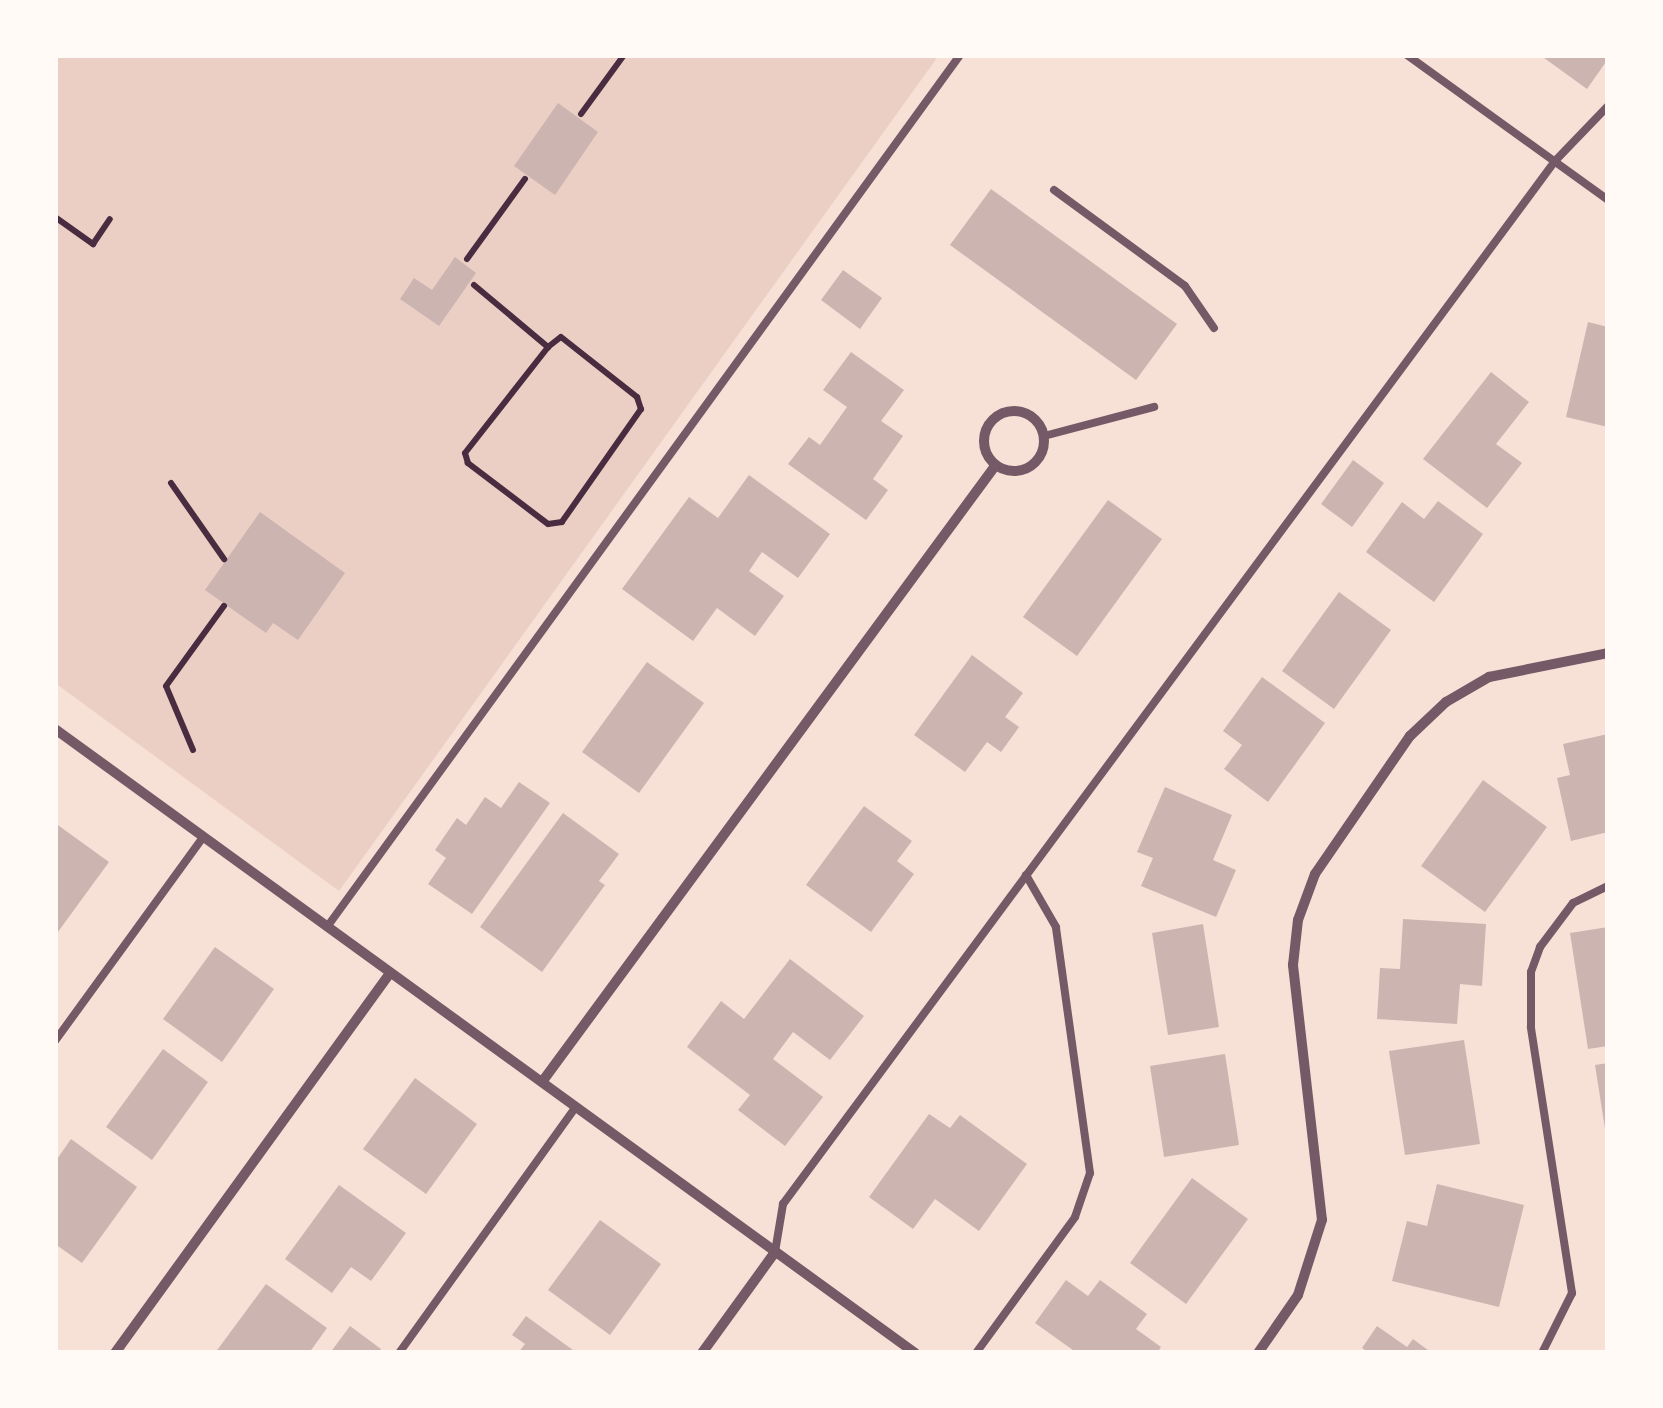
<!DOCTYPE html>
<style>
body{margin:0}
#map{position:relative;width:1663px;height:1408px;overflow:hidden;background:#f7e1d7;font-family:"Public Sans",sans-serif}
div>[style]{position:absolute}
.green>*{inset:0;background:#ebcfc5}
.building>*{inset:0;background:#ccb4b1}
.path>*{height:6px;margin:-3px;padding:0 3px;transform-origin:3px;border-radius:3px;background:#4a2c40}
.service>*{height:8px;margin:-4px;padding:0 4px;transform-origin:4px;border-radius:4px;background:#755966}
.minor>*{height:10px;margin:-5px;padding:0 5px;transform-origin:5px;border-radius:5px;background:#755966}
.minor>.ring{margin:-5px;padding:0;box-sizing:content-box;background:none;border:10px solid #755966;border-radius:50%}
span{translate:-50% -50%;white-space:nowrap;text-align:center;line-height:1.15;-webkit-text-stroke:10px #fffaf5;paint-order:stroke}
.frame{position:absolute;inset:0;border:58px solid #fffaf5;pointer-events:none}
</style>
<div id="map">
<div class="green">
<i style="clip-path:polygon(55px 55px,939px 55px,339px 891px,55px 683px)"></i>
</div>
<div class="building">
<i style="clip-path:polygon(1540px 55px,1608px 55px,1608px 59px,1587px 89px)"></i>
<i style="clip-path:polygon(558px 103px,598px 132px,555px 195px,514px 166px)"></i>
<i style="clip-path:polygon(991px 189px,1177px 324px,1136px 380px,950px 245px)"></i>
<i style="clip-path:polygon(455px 257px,476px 273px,439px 326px,400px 299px,414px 278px,432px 290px)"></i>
<i style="clip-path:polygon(843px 270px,882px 298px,860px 329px,821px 300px)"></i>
<i style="clip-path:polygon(1588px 322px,1608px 327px,1608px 427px,1566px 417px)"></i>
<i style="clip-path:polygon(851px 352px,904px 390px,881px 421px,903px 436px,873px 479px,888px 490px,866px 520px,788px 464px,809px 437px,820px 445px,847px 407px,823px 390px)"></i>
<i style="clip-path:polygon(1491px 372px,1529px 402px,1496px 444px,1522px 463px,1487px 508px,1423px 459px)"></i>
<i style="clip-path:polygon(1353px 460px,1384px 483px,1352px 527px,1321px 504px)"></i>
<i style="clip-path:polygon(749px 475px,830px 534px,798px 578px,762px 552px,749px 571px,784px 596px,755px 636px,717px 608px,693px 641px,622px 589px,689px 497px,718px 518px)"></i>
<i style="clip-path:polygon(1108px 500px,1162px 539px,1077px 656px,1023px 617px)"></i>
<i style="clip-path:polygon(1438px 501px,1483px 534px,1434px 602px,1366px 552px,1402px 502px,1424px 519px)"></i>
<i style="clip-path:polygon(260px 512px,345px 573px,298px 640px,273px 623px,266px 633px,205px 590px)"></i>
<i style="clip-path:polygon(1339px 592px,1391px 630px,1334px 709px,1282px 671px)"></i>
<i style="clip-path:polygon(972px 655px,1023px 693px,1005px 717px,1019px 727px,1001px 752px,987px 742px,965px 772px,914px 735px)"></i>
<i style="clip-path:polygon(647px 662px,704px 703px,639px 793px,582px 752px)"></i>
<i style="clip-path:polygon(1262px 677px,1325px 723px,1268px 802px,1224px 769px,1242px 745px,1223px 731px)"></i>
<i style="clip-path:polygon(1608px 734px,1608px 832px,1571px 841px,1557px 778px,1570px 775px,1563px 744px)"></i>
<i style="clip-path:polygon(1483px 780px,1547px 827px,1485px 912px,1421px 866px)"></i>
<i style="clip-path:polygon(519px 782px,550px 803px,472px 914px,428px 884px,446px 858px,435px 850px,457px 818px,466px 825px,485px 797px,501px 808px)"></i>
<i style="clip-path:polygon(1165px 787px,1232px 815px,1213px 860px,1236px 870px,1216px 917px,1141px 886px,1153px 858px,1137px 852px)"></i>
<i style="clip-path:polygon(864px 806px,912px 841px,897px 861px,914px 874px,871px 932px,806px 885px)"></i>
<i style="clip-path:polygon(563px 813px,619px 854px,599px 881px,605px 885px,542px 972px,480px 927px)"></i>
<i style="clip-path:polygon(55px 823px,109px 862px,55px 936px)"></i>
<i style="clip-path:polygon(1403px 919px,1486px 924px,1482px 986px,1460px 984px,1457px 1024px,1377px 1019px,1380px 968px,1400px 969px)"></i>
<i style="clip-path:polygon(1203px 924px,1219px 1027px,1168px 1035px,1152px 933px)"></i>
<i style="clip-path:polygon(1608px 927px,1608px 1046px,1588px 1049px,1570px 933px)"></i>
<i style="clip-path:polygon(215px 947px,274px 989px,222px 1062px,163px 1019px)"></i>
<i style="clip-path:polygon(790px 959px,864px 1016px,830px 1060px,793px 1032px,773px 1059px,823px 1097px,785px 1146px,738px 1110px,750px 1095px,687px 1047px,721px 1001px,744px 1019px)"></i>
<i style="clip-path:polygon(1464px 1040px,1480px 1144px,1405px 1155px,1389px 1051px)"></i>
<i style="clip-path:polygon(163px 1049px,208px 1082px,152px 1160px,106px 1127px)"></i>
<i style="clip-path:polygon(1225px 1054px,1239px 1145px,1164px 1157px,1150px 1066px)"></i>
<i style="clip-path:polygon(1608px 1063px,1608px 1135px,1606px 1135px,1595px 1065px)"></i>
<i style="clip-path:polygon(415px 1078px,477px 1124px,426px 1194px,363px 1149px)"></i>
<i style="clip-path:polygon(929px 1114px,950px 1128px,960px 1115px,1027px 1164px,979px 1231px,935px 1199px,913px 1229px,869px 1197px)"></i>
<i style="clip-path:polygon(71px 1139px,137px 1187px,82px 1263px,55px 1244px,55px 1162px)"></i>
<i style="clip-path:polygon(1192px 1178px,1248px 1219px,1186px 1304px,1130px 1263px)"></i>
<i style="clip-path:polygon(1437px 1184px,1524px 1205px,1499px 1307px,1392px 1281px,1407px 1221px,1427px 1226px)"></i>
<i style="clip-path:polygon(339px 1185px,406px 1233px,371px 1281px,351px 1267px,332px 1293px,285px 1259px)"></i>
<i style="clip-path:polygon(600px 1220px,661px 1264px,610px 1335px,548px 1290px)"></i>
<i style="clip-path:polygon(1066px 1280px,1088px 1296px,1100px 1280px,1147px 1314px,1136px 1329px,1161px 1347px,1157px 1353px,1077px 1353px,1035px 1323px)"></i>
<i style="clip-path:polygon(266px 1284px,327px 1328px,309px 1353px,215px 1353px)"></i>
<i style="clip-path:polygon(526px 1316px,577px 1353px,518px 1353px,525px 1344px,512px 1335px)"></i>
<i style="clip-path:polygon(350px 1326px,381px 1349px,378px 1353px,330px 1353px)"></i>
<i style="clip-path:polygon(1377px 1326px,1407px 1347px,1413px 1339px,1432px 1353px,1369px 1353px,1362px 1348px)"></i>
</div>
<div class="path">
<i style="left:581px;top:114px;width:73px;rotate:-53.9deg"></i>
<i style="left:55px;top:217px;width:47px;rotate:35.4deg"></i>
<i style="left:93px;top:244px;width:30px;rotate:-56deg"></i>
<i style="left:467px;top:259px;width:99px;rotate:-54.1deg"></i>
<i style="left:474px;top:285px;width:97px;rotate:40deg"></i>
<i style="left:548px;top:347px;width:16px;rotate:-38deg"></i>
<i style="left:561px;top:337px;width:97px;rotate:38.3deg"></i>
<i style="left:637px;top:397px;width:13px;rotate:72deg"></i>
<i style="left:641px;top:409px;width:138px;rotate:125deg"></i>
<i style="left:562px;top:522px;width:14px;rotate:172deg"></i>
<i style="left:548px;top:524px;width:101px;rotate:-142.7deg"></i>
<i style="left:468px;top:463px;width:10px;rotate:-107deg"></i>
<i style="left:465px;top:453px;width:135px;rotate:-51.9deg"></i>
<i style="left:171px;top:483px;width:93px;rotate:55.1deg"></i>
<i style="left:193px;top:750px;width:69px;rotate:-112.9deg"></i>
<i style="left:166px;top:686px;width:99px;rotate:-54.1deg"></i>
</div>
<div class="service">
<i style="left:1407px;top:55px;width:248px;rotate:35.8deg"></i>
<i style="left:1054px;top:190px;width:162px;rotate:36.2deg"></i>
<i style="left:1185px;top:286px;width:51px;rotate:55.4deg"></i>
<i style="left:1044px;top:436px;width:114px;rotate:-14.8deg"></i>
<i style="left:327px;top:927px;width:1078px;rotate:-54.02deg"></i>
<i style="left:55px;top:1041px;width:252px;rotate:-54deg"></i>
<i style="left:775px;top:1252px;width:49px;rotate:-80.5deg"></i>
<i style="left:783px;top:1204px;width:1298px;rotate:-53.49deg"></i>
<i style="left:1555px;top:161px;width:76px;rotate:-46.1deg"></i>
<i style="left:399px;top:1353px;width:303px;rotate:-54.3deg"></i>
<i style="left:976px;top:1353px;width:168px;rotate:-53.9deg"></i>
<i style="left:1075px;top:1217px;width:46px;rotate:-71.2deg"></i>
<i style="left:1090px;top:1173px;width:248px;rotate:-97.9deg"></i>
<i style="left:1056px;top:927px;width:60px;rotate:-120deg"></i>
<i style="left:1542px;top:1353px;width:67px;rotate:-63.4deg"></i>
<i style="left:1572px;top:1293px;width:269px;rotate:-98.8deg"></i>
<i style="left:1531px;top:1027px;width:55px;rotate:-90deg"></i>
<i style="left:1531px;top:972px;width:27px;rotate:-70deg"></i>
<i style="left:1540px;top:947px;width:55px;rotate:-53.1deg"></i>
<i style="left:1573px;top:903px;width:39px;rotate:-26deg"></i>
</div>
<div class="minor">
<i class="ring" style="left:984px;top:411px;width:50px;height:50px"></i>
<i style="left:55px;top:729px;width:1063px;rotate:35.96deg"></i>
<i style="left:542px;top:1082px;width:765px;rotate:-53.67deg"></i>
<i style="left:115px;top:1353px;width:469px;rotate:-54.1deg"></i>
<i style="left:702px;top:1353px;width:125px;rotate:-54.1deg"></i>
<i style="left:1258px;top:1353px;width:70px;rotate:-55.4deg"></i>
<i style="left:1298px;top:1295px;width:79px;rotate:-72.3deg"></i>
<i style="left:1322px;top:1220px;width:257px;rotate:-96.5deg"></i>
<i style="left:1293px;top:965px;width:45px;rotate:-83.7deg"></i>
<i style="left:1298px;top:920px;width:49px;rotate:-69.7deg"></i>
<i style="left:1315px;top:874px;width:168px;rotate:-55.5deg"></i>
<i style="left:1410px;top:736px;width:50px;rotate:-43.4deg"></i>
<i style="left:1446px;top:702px;width:50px;rotate:-30.2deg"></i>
<i style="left:1489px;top:677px;width:121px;rotate:-11.4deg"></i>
</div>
<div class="frame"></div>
</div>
